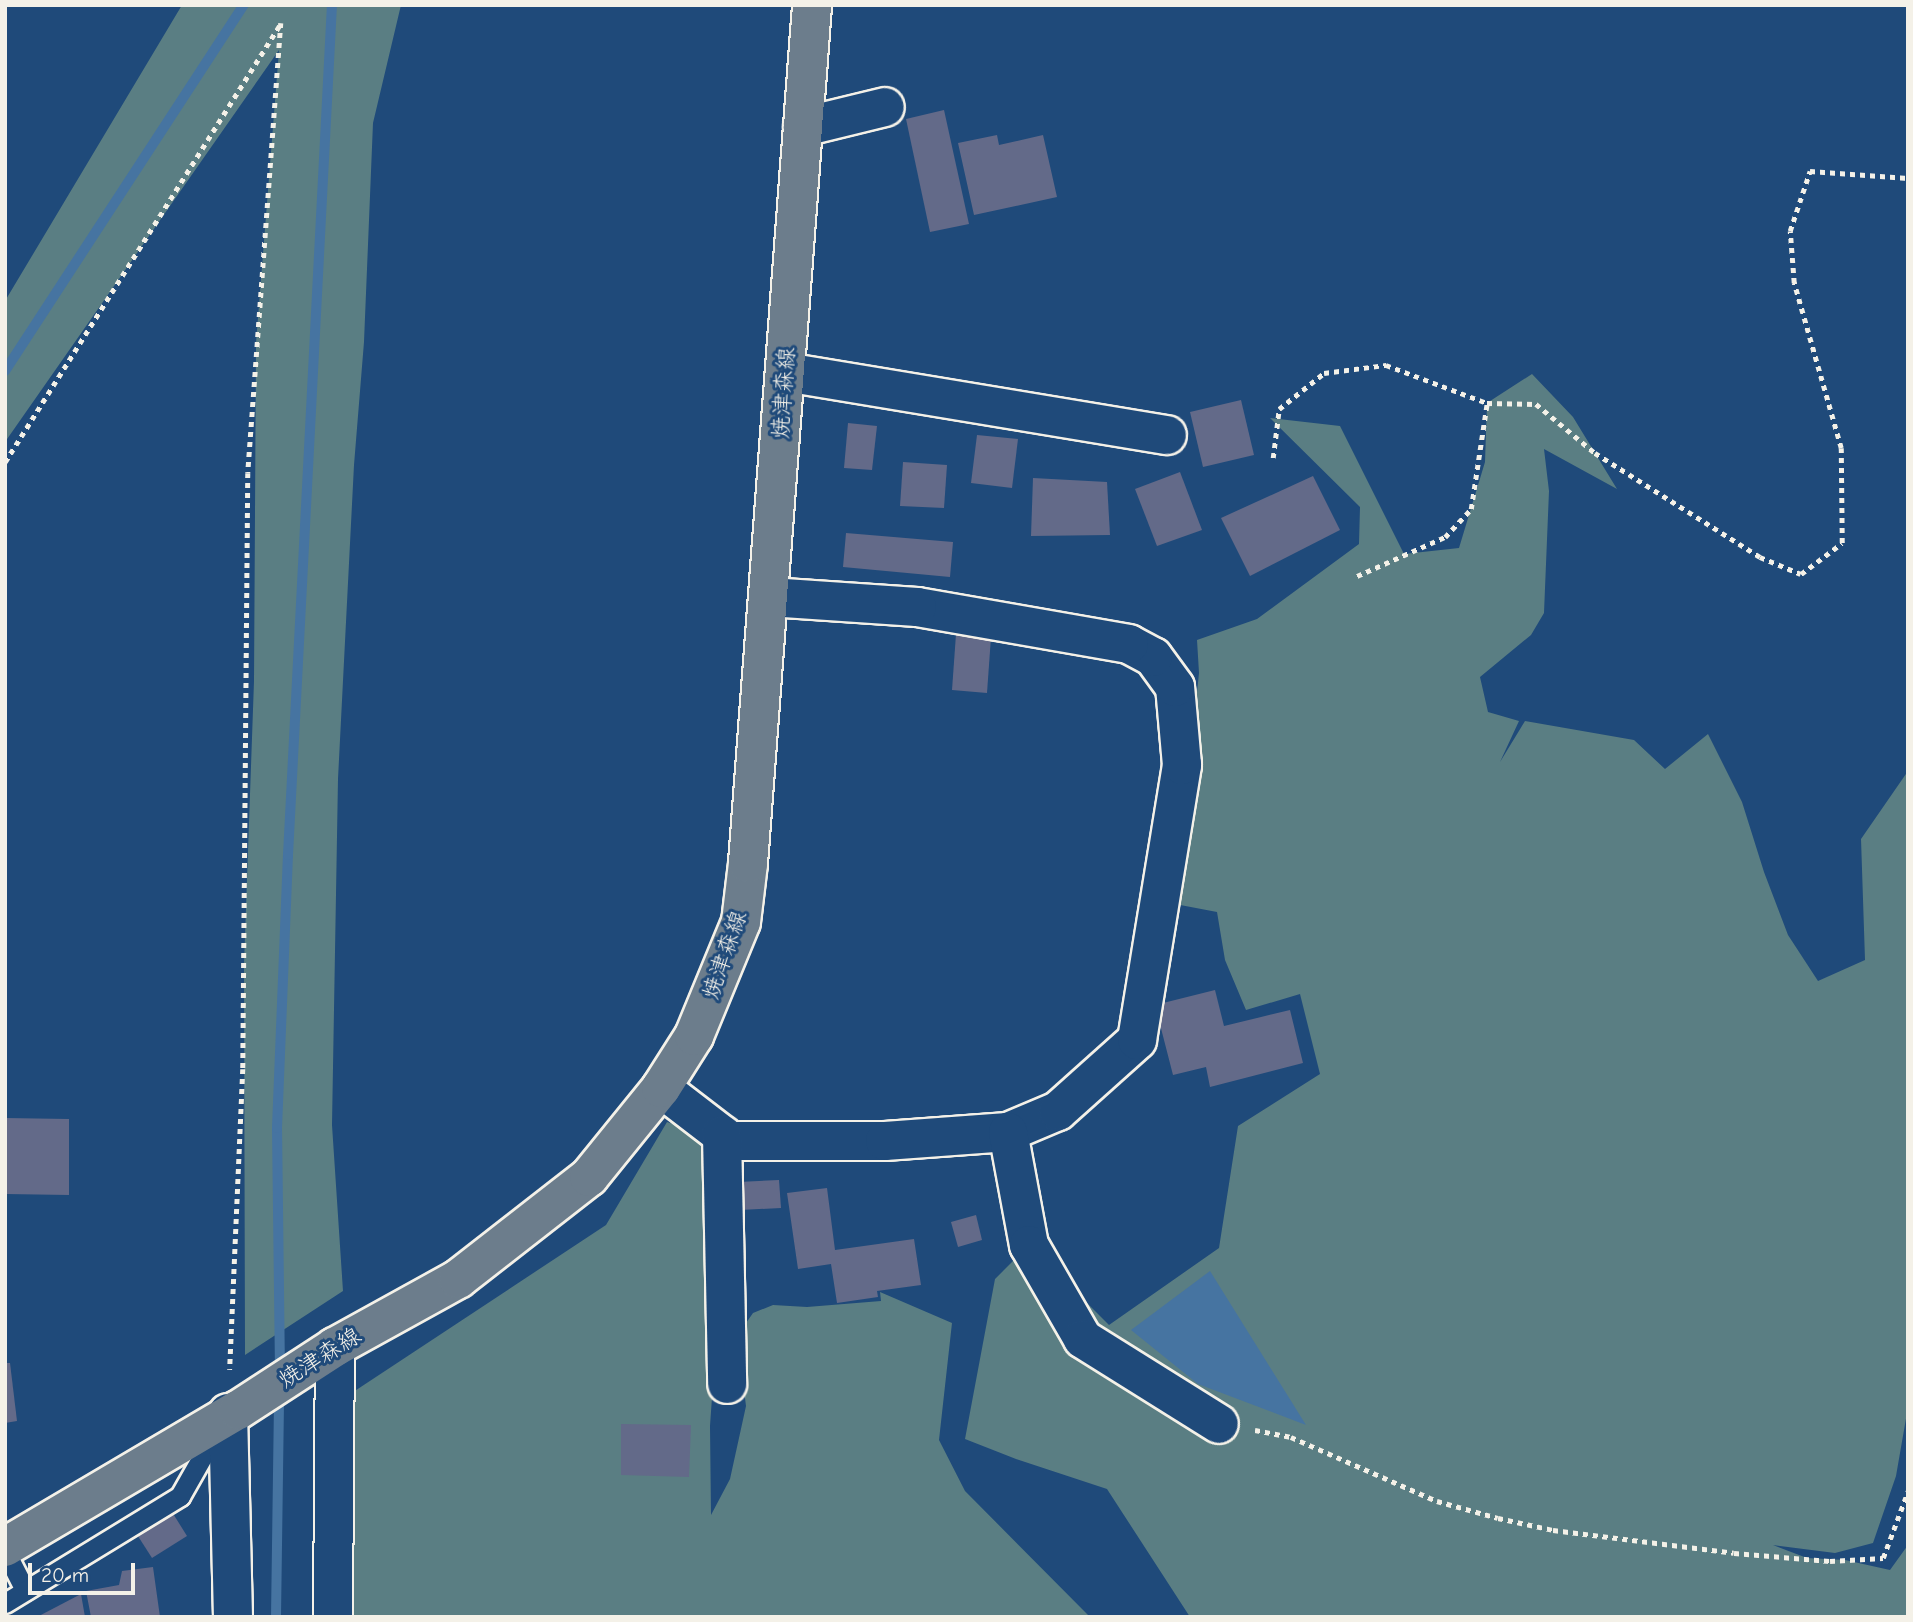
<!DOCTYPE html>
<meta charset="utf-8">
<style>
body{margin:0}
#map{position:relative;width:1913px;height:1622px;overflow:hidden;background:#1f4a7a;font-family:"Comic Neue","Klee One",sans-serif}
div>[style]{position:absolute}
.green>*{inset:0;background:#5a7e83}
.water>*{inset:0;background:#4674a1}
.stream>*{height:10px;margin:-5px;padding:0 5px;transform-origin:5px;border-radius:5px;background:#4674a1}
.building>*{inset:0;background:#636a89}
.path>*{height:4.5px;margin-top:-2.25px;transform-origin:0;background:repeating-linear-gradient(90deg,#f4f1e8 0 5px,transparent 0 10px)}
.roads{filter:drop-shadow(2px 0 #f4f1e8) drop-shadow(-2px 0 #f4f1e8) drop-shadow(0 2px #f4f1e8) drop-shadow(0 -2px #f4f1e8)}
.lane>*{height:19px;margin:-9.5px;padding:0 9.5px;transform-origin:9.5px;border-radius:9.5px;background:#1f4a7a}
.street>*{height:38px;margin:-19px;padding:0 19px;transform-origin:19px;border-radius:19px;background:#1f4a7a}
.primary>*{height:38px;margin:-19px;padding:0 19px;transform-origin:19px;border-radius:19px;background:#6c7d8c}
span{translate:-50% -50%;white-space:nowrap;text-align:center;line-height:1.15;-webkit-text-stroke:6px #1f4a7a;paint-order:stroke}
.street-label{font-size:23px;color:#f4f1e8}
.frame{position:absolute;inset:0;border:7px solid #f4f1e8;pointer-events:none}
.scale{position:absolute;left:28px;top:1563px;width:107px;height:32px;box-sizing:border-box;border:4px solid #f4f1e8;border-top:0;padding-left:9px;font-size:21px;line-height:24px;white-space:nowrap;color:#f4f1e8;-webkit-text-stroke:5px #1f4a7a;paint-order:stroke}
</style>
<div id="map">
<div class="green">
<i style="clip-path:polygon(182px 5px,401px 5px,373px 123px,364px 342px,354px 465px,338px 779px,332px 1125px,343px 1291px,245px 1355px,244px 964px,254px 681px,256px 343px,279px 50px,5px 442px,5px 301px)"></i>
<i style="clip-path:polygon(1532px 374px,1573px 417px,1617px 489px,1544px 449px,1549px 491px,1544px 613px,1531px 635px,1480px 677px,1488px 712px,1519px 721px,1500px 762px,1525px 721px,1634px 740px,1665px 769px,1708px 734px,1742px 802px,1764px 872px,1788px 935px,1818px 981px,1865px 960px,1861px 839px,1908px 771px,1908px 1407px,1896px 1476px,1873px 1543px,1835px 1553px,1773px 1545px,1807px 1558px,1845px 1560px,1890px 1570px,1908px 1545px,1908px 1617px,1190px 1617px,1107px 1489px,1016px 1459px,965px 1439px,995px 1279px,1029px 1245px,1109px 1325px,1219px 1248px,1238px 1126px,1320px 1074px,1300px 994px,1246px 1010px,1225px 960px,1217px 912px,1175px 904px,1199px 673px,1197px 640px,1257px 619px,1359px 544px,1360px 507px,1270px 418px,1340px 426px,1404px 554px,1459px 548px,1485px 462px,1487px 403px)"></i>
<i style="clip-path:polygon(667px 1122px,730px 1141px,710px 1426px,711px 1515px,730px 1479px,746px 1406px,737px 1336px,753px 1313px,773px 1305px,807px 1307px,881px 1301px,880px 1292px,952px 1323px,939px 1440px,965px 1491px,1090px 1617px,326px 1617px,335px 1404px,606px 1225px)"></i>
</div>
<div class="water">
<i style="clip-path:polygon(1210px 1271px,1306px 1425px,1198px 1384px,1131px 1330px)"></i>
</div>
<div class="stream">
<i style="left:5px;top:371px;width:437px;rotate:-56.9deg"></i>
<i style="left:280px;top:1372px;width:244px;rotate:-90.7deg"></i>
<i style="left:277px;top:1128px;width:273px;rotate:-87.7deg"></i>
<i style="left:288px;top:855px;width:851px;rotate:-87.04deg"></i>
<i style="left:276px;top:1617px;width:225px;rotate:-89.2deg"></i>
</div>
<div class="building">
<i style="clip-path:polygon(944px 110px,969px 224px,930px 232px,906px 119px)"></i>
<i style="clip-path:polygon(997px 135px,999px 145px,1043px 135px,1057px 197px,974px 215px,958px 143px)"></i>
<i style="clip-path:polygon(1241px 400px,1254px 455px,1203px 467px,1190px 412px)"></i>
<i style="clip-path:polygon(848px 423px,877px 426px,872px 470px,844px 468px)"></i>
<i style="clip-path:polygon(977px 435px,1018px 439px,1012px 488px,971px 483px)"></i>
<i style="clip-path:polygon(903px 462px,947px 465px,944px 508px,900px 506px)"></i>
<i style="clip-path:polygon(1180px 472px,1202px 530px,1157px 546px,1135px 489px)"></i>
<i style="clip-path:polygon(1313px 476px,1340px 530px,1250px 576px,1221px 518px)"></i>
<i style="clip-path:polygon(1033px 478px,1107px 482px,1110px 535px,1031px 536px)"></i>
<i style="clip-path:polygon(846px 533px,953px 542px,950px 577px,843px 567px)"></i>
<i style="clip-path:polygon(956px 634px,991px 637px,987px 693px,952px 690px)"></i>
<i style="clip-path:polygon(1215px 990px,1224px 1026px,1290px 1010px,1303px 1063px,1210px 1087px,1206px 1067px,1173px 1075px,1155px 1005px)"></i>
<i style="clip-path:polygon(5px 1118px,69px 1119px,69px 1195px,5px 1194px)"></i>
<i style="clip-path:polygon(779px 1180px,781px 1208px,740px 1210px,738px 1182px)"></i>
<i style="clip-path:polygon(827px 1188px,835px 1250px,914px 1239px,921px 1285px,877px 1291px,878px 1297px,837px 1303px,831px 1264px,798px 1269px,787px 1193px)"></i>
<i style="clip-path:polygon(976px 1215px,982px 1240px,958px 1247px,951px 1222px)"></i>
<i style="clip-path:polygon(5px 1363px,10px 1363px,17px 1421px,5px 1423px)"></i>
<i style="clip-path:polygon(621px 1424px,691px 1425px,689px 1477px,621px 1475px)"></i>
<i style="clip-path:polygon(172px 1512px,187px 1536px,152px 1558px,136px 1533px)"></i>
<i style="clip-path:polygon(153px 1567px,160px 1617px,91px 1617px,86px 1591px,119px 1585px,122px 1571px)"></i>
<i style="clip-path:polygon(81px 1594px,85px 1617px,37px 1617px)"></i>
</div>
<div class="path">
<i style="left:1273px;top:458px;width:49px;rotate:-83deg"></i>
<i style="left:1279px;top:409px;width:58px;rotate:-38.7deg"></i>
<i style="left:1324px;top:373px;width:63px;rotate:-7.4deg"></i>
<i style="left:1386px;top:365px;width:108px;rotate:20.6deg"></i>
<i style="left:1487px;top:403px;width:49px;rotate:1.2deg"></i>
<i style="left:1536px;top:404px;width:77px;rotate:39.7deg"></i>
<i style="left:1595px;top:453px;width:195px;rotate:32.2deg"></i>
<i style="left:1760px;top:557px;width:44px;rotate:22.5deg"></i>
<i style="left:1801px;top:574px;width:51px;rotate:-37.1deg"></i>
<i style="left:1842px;top:543px;width:95px;rotate:-90.6deg"></i>
<i style="left:1841px;top:448px;width:172px;rotate:-105.9deg"></i>
<i style="left:1794px;top:283px;width:52px;rotate:-94.4deg"></i>
<i style="left:1790px;top:231px;width:63px;rotate:-71.6deg"></i>
<i style="left:1810px;top:171px;width:98px;rotate:4.1deg"></i>
<i style="left:5px;top:462px;width:519px;rotate:-57.84deg"></i>
<i style="left:281px;top:23px;width:451px;rotate:94.2deg"></i>
<i style="left:248px;top:473px;width:596px;rotate:90.48deg"></i>
<i style="left:243px;top:1069px;width:301px;rotate:92.5deg"></i>
<i style="left:1357px;top:576px;width:96px;rotate:-23.9deg"></i>
<i style="left:1445px;top:537px;width:38px;rotate:-47deg"></i>
<i style="left:1471px;top:509px;width:107px;rotate:-81.4deg"></i>
<i style="left:1255px;top:1430px;width:37px;rotate:11deg"></i>
<i style="left:1291px;top:1437px;width:159px;rotate:23.7deg"></i>
<i style="left:1437px;top:1501px;width:63px;rotate:15.6deg"></i>
<i style="left:1498px;top:1518px;width:56px;rotate:12.3deg"></i>
<i style="left:1553px;top:1530px;width:182px;rotate:7.2deg"></i>
<i style="left:1734px;top:1553px;width:96px;rotate:4.8deg"></i>
<i style="left:1830px;top:1561px;width:53px;rotate:-3.2deg"></i>
<i style="left:1883px;top:1558px;width:72px;rotate:-69.5deg"></i>
</div>
<div class="roads">
<div class="lane">
<i style="left:5px;top:1551px;width:44px;rotate:62.9deg"></i>
<i style="left:5px;top:1603px;width:205px;rotate:-31.4deg"></i>
<i style="left:180px;top:1496px;width:77px;rotate:-60.4deg"></i>
</div>
<div class="street">
<i style="left:803px;top:127px;width:84px;rotate:-13.7deg"></i>
<i style="left:786px;top:372px;width:386px;rotate:9.4deg"></i>
<i style="left:661px;top:1088px;width:87px;rotate:37.5deg"></i>
<i style="left:730px;top:1141px;width:155px"></i>
<i style="left:885px;top:1141px;width:123px;rotate:-4.2deg"></i>
<i style="left:1008px;top:1132px;width:54px;rotate:-22.8deg"></i>
<i style="left:1058px;top:1111px;width:106px;rotate:-41.9deg"></i>
<i style="left:1137px;top:1040px;width:279px;rotate:-80.7deg"></i>
<i style="left:1182px;top:765px;width:78px;rotate:-95.1deg"></i>
<i style="left:1175px;top:687px;width:37px;rotate:-126deg"></i>
<i style="left:1153px;top:657px;width:27px;rotate:-152deg"></i>
<i style="left:1129px;top:644px;width:215px;rotate:-170.1deg"></i>
<i style="left:917px;top:607px;width:148px;rotate:-176.1deg"></i>
<i style="left:1008px;top:1132px;width:115px;rotate:79.5deg"></i>
<i style="left:1029px;top:1245px;width:108px;rotate:60.1deg"></i>
<i style="left:1083px;top:1339px;width:160px;rotate:32deg"></i>
<i style="left:722px;top:1135px;width:249px;rotate:88.8deg"></i>
<i style="left:228px;top:1413px;width:204px;rotate:88.6deg"></i>
<i style="left:333px;top:1617px;width:270px;rotate:-89.6deg"></i>
</div>
<div class="primary">
<i style="left:5px;top:1547px;width:270px;rotate:-30.5deg"></i>
<i style="left:238px;top:1410px;width:116px;rotate:-33deg"></i>
<i style="left:335px;top:1347px;width:141px;rotate:-28.9deg"></i>
<i style="left:458px;top:1279px;width:166px;rotate:-37.9deg"></i>
<i style="left:589px;top:1177px;width:114px;rotate:-51deg"></i>
<i style="left:661px;top:1088px;width:62px;rotate:-57.6deg"></i>
<i style="left:694px;top:1036px;width:123px;rotate:-67.6deg"></i>
<i style="left:741px;top:922px;width:59px;rotate:-83.2deg"></i>
<i style="left:748px;top:863px;width:860px;rotate:-85.73deg"></i>
</div>
</div>
<div class="street-label">
<span style="left:784px;top:393px;rotate:-86deg">焼津森線</span>
<span style="left:725px;top:955px;rotate:-71deg">焼津森線</span>
<span style="left:320px;top:1358px;rotate:-32deg">焼津森線</span>
</div>
<div class="frame"></div>
<div class="scale">20 m</div>
</div>
